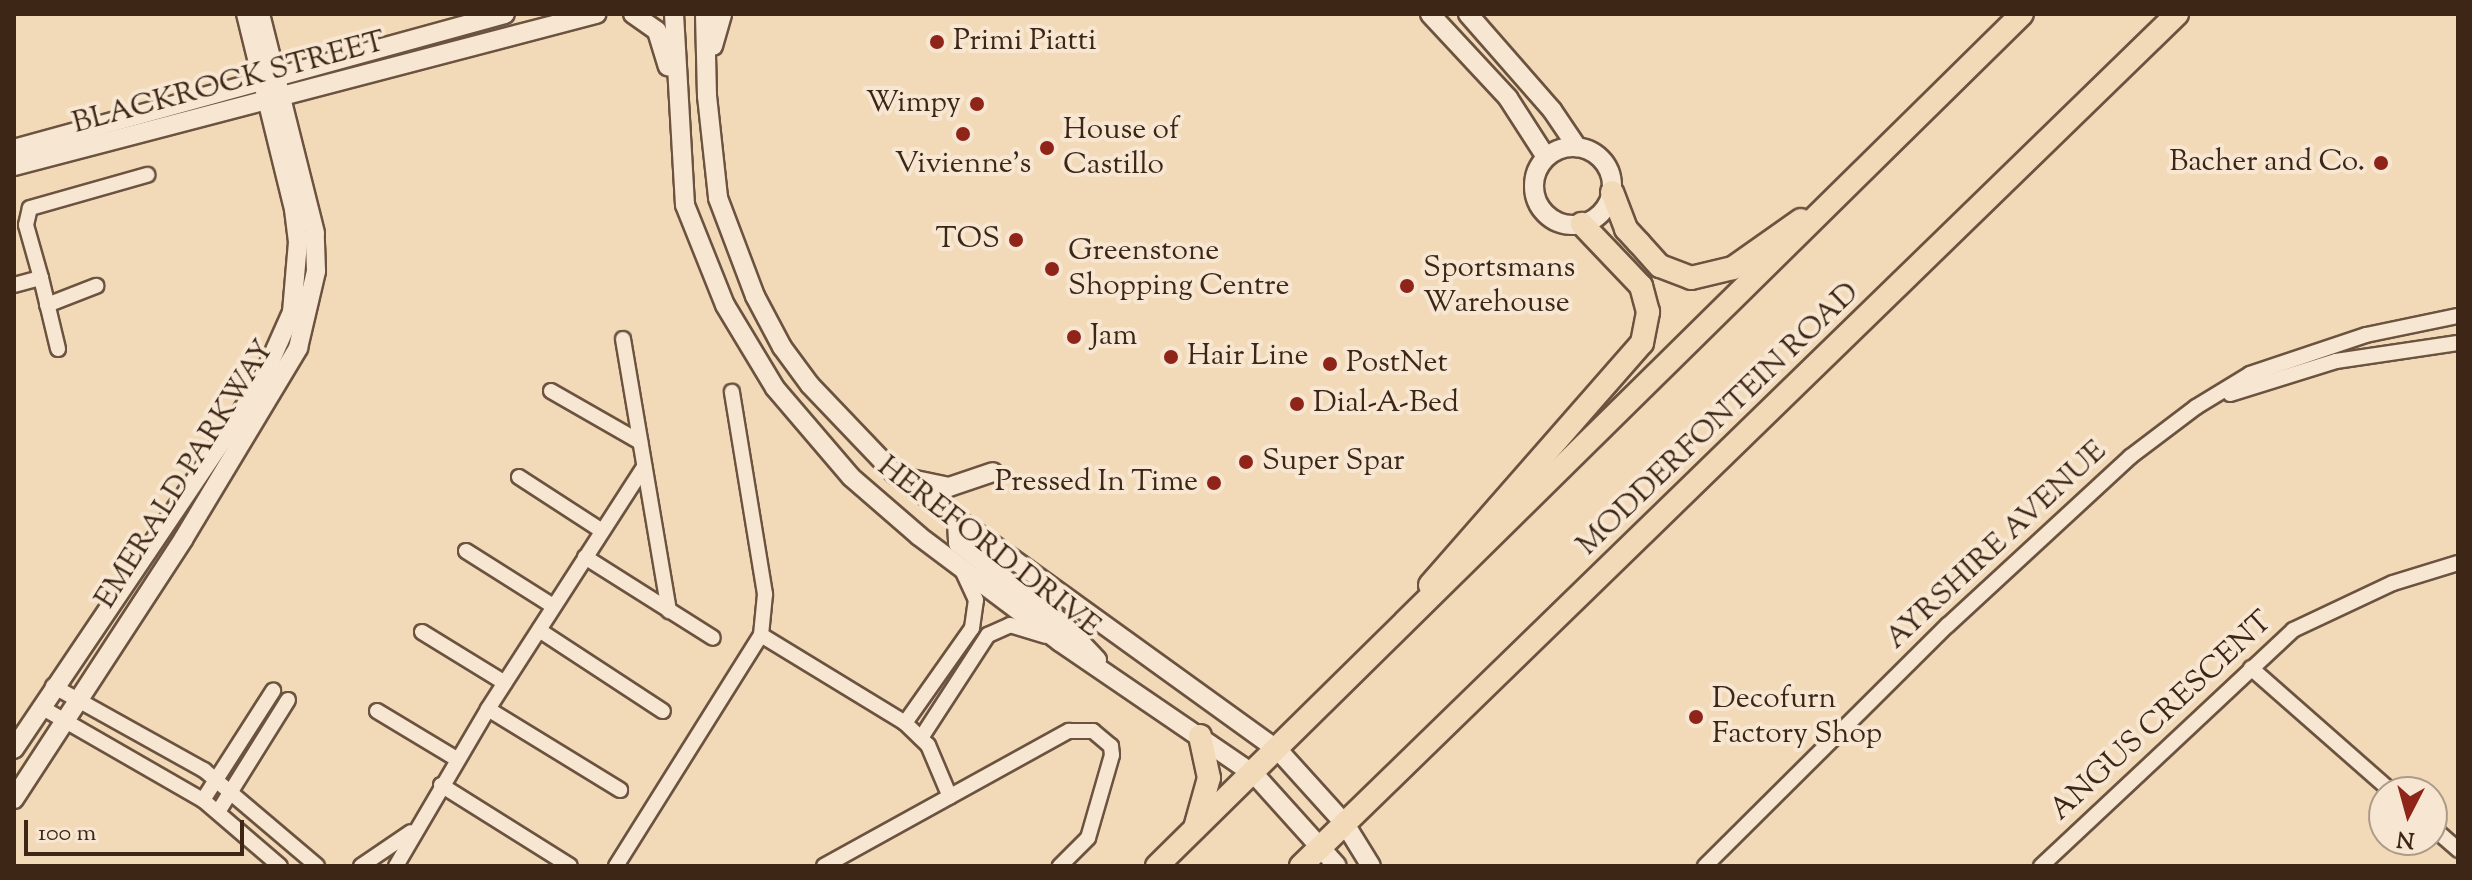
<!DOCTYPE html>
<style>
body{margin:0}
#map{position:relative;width:2472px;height:880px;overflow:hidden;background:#f2dab9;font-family:"Sorts Mill Goudy",serif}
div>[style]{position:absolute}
.roads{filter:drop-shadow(2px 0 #6b5340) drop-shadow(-2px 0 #6b5340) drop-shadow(0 2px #6b5340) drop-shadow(0 -2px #6b5340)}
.minor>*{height:14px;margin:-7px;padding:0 7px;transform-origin:7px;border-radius:7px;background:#f7e7d2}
.tertiary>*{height:18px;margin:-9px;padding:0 9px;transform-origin:9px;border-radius:9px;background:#f7e7d2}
.tertiary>.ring{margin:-9px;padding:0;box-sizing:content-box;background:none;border:18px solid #f7e7d2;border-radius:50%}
.primary>*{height:22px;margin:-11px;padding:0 11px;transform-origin:11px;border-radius:11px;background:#f2dab9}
.dots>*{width:22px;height:22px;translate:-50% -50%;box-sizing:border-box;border:4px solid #f7e7d2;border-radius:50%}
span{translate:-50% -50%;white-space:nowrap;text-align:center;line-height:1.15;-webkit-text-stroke:8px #f7e7d2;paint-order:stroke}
.poi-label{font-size:30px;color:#3e2617}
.left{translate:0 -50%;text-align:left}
.right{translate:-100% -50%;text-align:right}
.street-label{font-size:30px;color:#3e2617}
.frame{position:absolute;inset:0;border:16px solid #3e2617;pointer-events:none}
.north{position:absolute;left:2368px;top:776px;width:80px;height:80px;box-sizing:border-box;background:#f7e7d2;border:2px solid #ad9a87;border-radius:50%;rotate:186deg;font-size:22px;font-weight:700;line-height:32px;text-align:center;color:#3e2617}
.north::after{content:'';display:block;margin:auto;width:28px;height:36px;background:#8f2418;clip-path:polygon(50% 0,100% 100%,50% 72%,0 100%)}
.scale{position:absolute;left:24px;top:820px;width:220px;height:36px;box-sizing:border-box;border:4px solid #3e2617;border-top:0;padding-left:10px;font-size:24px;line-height:28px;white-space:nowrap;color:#3e2617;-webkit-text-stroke:6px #f7e7d2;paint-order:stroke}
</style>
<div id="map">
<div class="roads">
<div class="minor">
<i style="left:41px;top:278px;width:73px;rotate:76.5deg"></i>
<i style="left:14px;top:285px;width:28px;rotate:-15deg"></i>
<i style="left:41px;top:278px;width:55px;rotate:-105.8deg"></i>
<i style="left:26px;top:225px;width:17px;rotate:-77deg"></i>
<i style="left:30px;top:208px;width:122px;rotate:-15.8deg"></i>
<i style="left:47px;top:305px;width:53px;rotate:-21.2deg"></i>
<i style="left:623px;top:339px;width:276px;rotate:80.4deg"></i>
<i style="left:551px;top:391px;width:103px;rotate:29.8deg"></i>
<i style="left:2230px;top:394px;width:111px;rotate:-17.3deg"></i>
<i style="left:2336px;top:361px;width:123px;rotate:-8.4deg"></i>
<i style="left:519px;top:477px;width:99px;rotate:33deg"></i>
<i style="left:466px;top:551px;width:103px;rotate:32.3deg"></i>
<i style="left:585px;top:557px;width:151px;rotate:32.3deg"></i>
<i style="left:539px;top:630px;width:148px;rotate:33.2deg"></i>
<i style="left:422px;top:632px;width:97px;rotate:31.6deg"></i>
<i style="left:761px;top:635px;width:169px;rotate:31.4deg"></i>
<i style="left:905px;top:723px;width:32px;rotate:44deg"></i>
<i style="left:928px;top:745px;width:56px;rotate:67.1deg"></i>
<i style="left:2251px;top:668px;width:188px;rotate:41.3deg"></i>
<i style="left:53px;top:686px;width:173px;rotate:29.1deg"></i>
<i style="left:204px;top:770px;width:148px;rotate:40.3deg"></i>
<i style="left:41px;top:707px;width:187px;rotate:29.9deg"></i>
<i style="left:203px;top:800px;width:101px;rotate:40.6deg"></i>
<i style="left:488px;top:709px;width:155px;rotate:31.5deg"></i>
<i style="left:377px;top:711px;width:93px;rotate:31deg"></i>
<i style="left:905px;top:723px;width:116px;rotate:-54.8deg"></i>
<i style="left:972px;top:628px;width:28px;rotate:-82deg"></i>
<i style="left:976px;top:600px;width:31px;rotate:-115deg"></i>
<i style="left:921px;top:738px;width:123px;rotate:-57deg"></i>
<i style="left:988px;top:635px;width:24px;rotate:-24deg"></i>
<i style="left:1010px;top:625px;width:37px;rotate:17deg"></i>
<i style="left:441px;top:785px;width:152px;rotate:32.1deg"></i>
<i style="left:203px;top:800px;width:130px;rotate:-57.3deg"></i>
<i style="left:218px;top:812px;width:132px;rotate:-58deg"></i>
<i style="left:2432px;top:827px;width:35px;rotate:41deg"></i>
<i style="left:361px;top:866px;width:60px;rotate:-34.2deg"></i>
<i style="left:396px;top:866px;width:182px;rotate:-59.6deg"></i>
<i style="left:488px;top:709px;width:288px;rotate:-57.2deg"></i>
<i style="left:616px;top:866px;width:273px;rotate:-57.9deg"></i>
<i style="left:761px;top:635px;width:41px;rotate:-84.4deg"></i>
<i style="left:765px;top:594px;width:205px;rotate:-99.3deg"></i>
<i style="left:824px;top:866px;width:280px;rotate:-28.9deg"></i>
<i style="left:1069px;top:731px;width:24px"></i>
<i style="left:1093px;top:731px;width:23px;rotate:40deg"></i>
<i style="left:1111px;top:746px;width:9px;rotate:84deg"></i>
<i style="left:1112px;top:755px;width:86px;rotate:106.1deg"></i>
<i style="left:1088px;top:838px;width:40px;rotate:135deg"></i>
<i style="left:1705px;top:866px;width:342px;rotate:-44.8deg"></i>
<i style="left:1948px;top:625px;width:248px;rotate:-42.7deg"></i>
<i style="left:2130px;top:457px;width:83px;rotate:-37.1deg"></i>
<i style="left:2196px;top:407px;width:63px;rotate:-31.4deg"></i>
<i style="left:2250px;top:374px;width:122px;rotate:-18.6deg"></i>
<i style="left:2366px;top:335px;width:94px;rotate:-11.7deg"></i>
<i style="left:2041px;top:866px;width:345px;rotate:-43.1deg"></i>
<i style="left:2293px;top:630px;width:110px;rotate:-25.2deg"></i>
<i style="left:2393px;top:583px;width:68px;rotate:-17.1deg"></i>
</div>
<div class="tertiary">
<i style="left:633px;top:14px;width:29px;rotate:35deg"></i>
<i style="left:657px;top:31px;width:37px;rotate:73deg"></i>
<i style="left:674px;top:14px;width:191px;rotate:86.7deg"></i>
<i style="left:685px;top:205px;width:108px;rotate:68.2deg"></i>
<i style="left:725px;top:305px;width:97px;rotate:58.9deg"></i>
<i style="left:775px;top:388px;width:117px;rotate:49.5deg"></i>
<i style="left:851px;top:477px;width:90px;rotate:40.9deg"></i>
<i style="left:919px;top:536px;width:176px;rotate:36.9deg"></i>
<i style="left:1060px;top:642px;width:236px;rotate:34.3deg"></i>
<i style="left:1255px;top:775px;width:122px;rotate:48deg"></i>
<i style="left:705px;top:14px;width:82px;rotate:88.6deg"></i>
<i style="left:707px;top:96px;width:103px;rotate:83.8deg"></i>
<i style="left:718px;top:198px;width:105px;rotate:69.3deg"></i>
<i style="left:755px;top:296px;width:58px;rotate:62.1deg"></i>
<i style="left:782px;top:347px;width:47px;rotate:53.6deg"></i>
<i style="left:810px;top:385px;width:123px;rotate:46.3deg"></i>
<i style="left:895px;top:474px;width:473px;rotate:35.8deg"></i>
<i style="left:1279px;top:751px;width:98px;rotate:47.9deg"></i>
<i style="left:1345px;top:824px;width:49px;rotate:58.2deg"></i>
<i style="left:1430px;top:14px;width:115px;rotate:47.1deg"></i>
<i style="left:1508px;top:98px;width:70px;rotate:57.2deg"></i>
<i style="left:1468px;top:14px;width:128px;rotate:48.8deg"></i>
<i style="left:1552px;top:110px;width:45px;rotate:56deg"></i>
<i style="left:713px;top:46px;width:33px;rotate:-74deg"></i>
<i class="ring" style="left:1534px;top:147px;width:60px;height:60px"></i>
<i style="left:14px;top:149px;width:509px;rotate:-15.37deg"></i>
<i style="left:14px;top:166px;width:602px;rotate:-14.64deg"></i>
<i style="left:906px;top:478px;width:44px;rotate:11.8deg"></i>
<i style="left:949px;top:487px;width:46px;rotate:-18.8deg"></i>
<i style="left:957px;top:522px;width:21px;rotate:87deg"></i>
<i style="left:958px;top:543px;width:131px;rotate:37.6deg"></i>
<i style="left:1062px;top:623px;width:51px;rotate:46.6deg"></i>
<i style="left:14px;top:749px;width:440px;rotate:-56deg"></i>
<i style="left:260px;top:384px;width:79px;rotate:-66deg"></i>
<i style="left:292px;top:312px;width:70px;rotate:-85.1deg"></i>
<i style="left:298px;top:242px;width:33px;rotate:-97deg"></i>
<i style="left:294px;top:209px;width:201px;rotate:-103.8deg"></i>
<i style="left:14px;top:799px;width:311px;rotate:-56.9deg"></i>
<i style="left:184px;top:538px;width:222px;rotate:-59deg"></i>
<i style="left:298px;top:348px;width:79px;rotate:-76.8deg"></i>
<i style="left:316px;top:271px;width:38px;rotate:-92deg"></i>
<i style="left:315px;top:233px;width:226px;rotate:-104.1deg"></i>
</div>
<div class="primary">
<i style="left:1612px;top:192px;width:40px;rotate:69deg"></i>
<i style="left:1626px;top:229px;width:19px;rotate:47deg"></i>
<i style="left:1639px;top:243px;width:31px;rotate:48deg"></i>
<i style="left:1660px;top:266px;width:33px;rotate:21deg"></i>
<i style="left:1691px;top:278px;width:43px;rotate:-13.4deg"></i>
<i style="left:1733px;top:268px;width:83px;rotate:-35.2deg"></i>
<i style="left:1430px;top:585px;width:322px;rotate:-48.8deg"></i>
<i style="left:1642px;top:343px;width:32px;rotate:-79deg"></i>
<i style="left:1648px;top:312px;width:27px;rotate:-105deg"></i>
<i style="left:1641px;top:286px;width:86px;rotate:-133.6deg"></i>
<i style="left:1195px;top:828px;width:52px;rotate:-74.4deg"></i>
<i style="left:1209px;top:778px;width:43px;rotate:-102.1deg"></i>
<i style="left:1157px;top:866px;width:1214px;rotate:-44.57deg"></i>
<i style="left:1301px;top:866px;width:1222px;rotate:-44.2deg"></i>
</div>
</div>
<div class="dots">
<i style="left:937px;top:42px;background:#8f2418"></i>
<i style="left:977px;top:104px;background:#8f2418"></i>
<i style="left:963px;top:134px;background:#8f2418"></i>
<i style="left:1047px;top:148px;background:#8f2418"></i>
<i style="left:2381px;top:163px;background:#8f2418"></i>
<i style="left:1016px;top:240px;background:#8f2418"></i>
<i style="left:1052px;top:269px;background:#8f2418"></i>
<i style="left:1407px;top:286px;background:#8f2418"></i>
<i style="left:1074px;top:337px;background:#8f2418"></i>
<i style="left:1171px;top:357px;background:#8f2418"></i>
<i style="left:1330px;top:364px;background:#8f2418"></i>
<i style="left:1297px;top:404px;background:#8f2418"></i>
<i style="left:1246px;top:462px;background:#8f2418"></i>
<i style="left:1214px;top:483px;background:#8f2418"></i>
<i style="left:1696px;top:717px;background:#8f2418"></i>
</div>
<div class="poi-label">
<span class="left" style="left:953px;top:42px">Primi Piatti</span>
<span class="right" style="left:961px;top:104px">Wimpy</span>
<span class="left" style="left:1063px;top:148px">House of<br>Castillo</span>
<span class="right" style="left:2365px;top:163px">Bacher and Co.</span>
<span style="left:963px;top:165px">Vivienne's</span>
<span class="right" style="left:1000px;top:240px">TOS</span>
<span class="left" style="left:1068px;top:269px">Greenstone<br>Shopping Centre</span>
<span class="left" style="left:1423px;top:286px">Sportsmans<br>Warehouse</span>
<span class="left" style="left:1090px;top:337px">Jam</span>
<span class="left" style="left:1187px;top:357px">Hair Line</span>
<span class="left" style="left:1346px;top:364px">PostNet</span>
<span class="left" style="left:1313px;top:404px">Dial-A-Bed</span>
<span class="left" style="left:1262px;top:462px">Super Spar</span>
<span class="right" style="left:1198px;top:483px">Pressed In Time</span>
<span class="left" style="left:1712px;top:717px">Decofurn<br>Factory Shop</span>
</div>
<div class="street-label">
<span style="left:229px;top:84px;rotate:-15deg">BLACKROCK STREET</span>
<span style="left:1719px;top:420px;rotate:-44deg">MODDERFONTEIN ROAD</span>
<span style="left:186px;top:475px;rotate:-58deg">EMERALD PARKWAY</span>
<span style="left:1997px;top:546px;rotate:-43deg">AYRSHIRE AVENUE</span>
<span style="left:988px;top:548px;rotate:38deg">HEREFORD DRIVE</span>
<span style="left:2162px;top:717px;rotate:-43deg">ANGUS CRESCENT</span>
</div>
<div class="frame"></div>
<div class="north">N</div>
<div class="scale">100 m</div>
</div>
